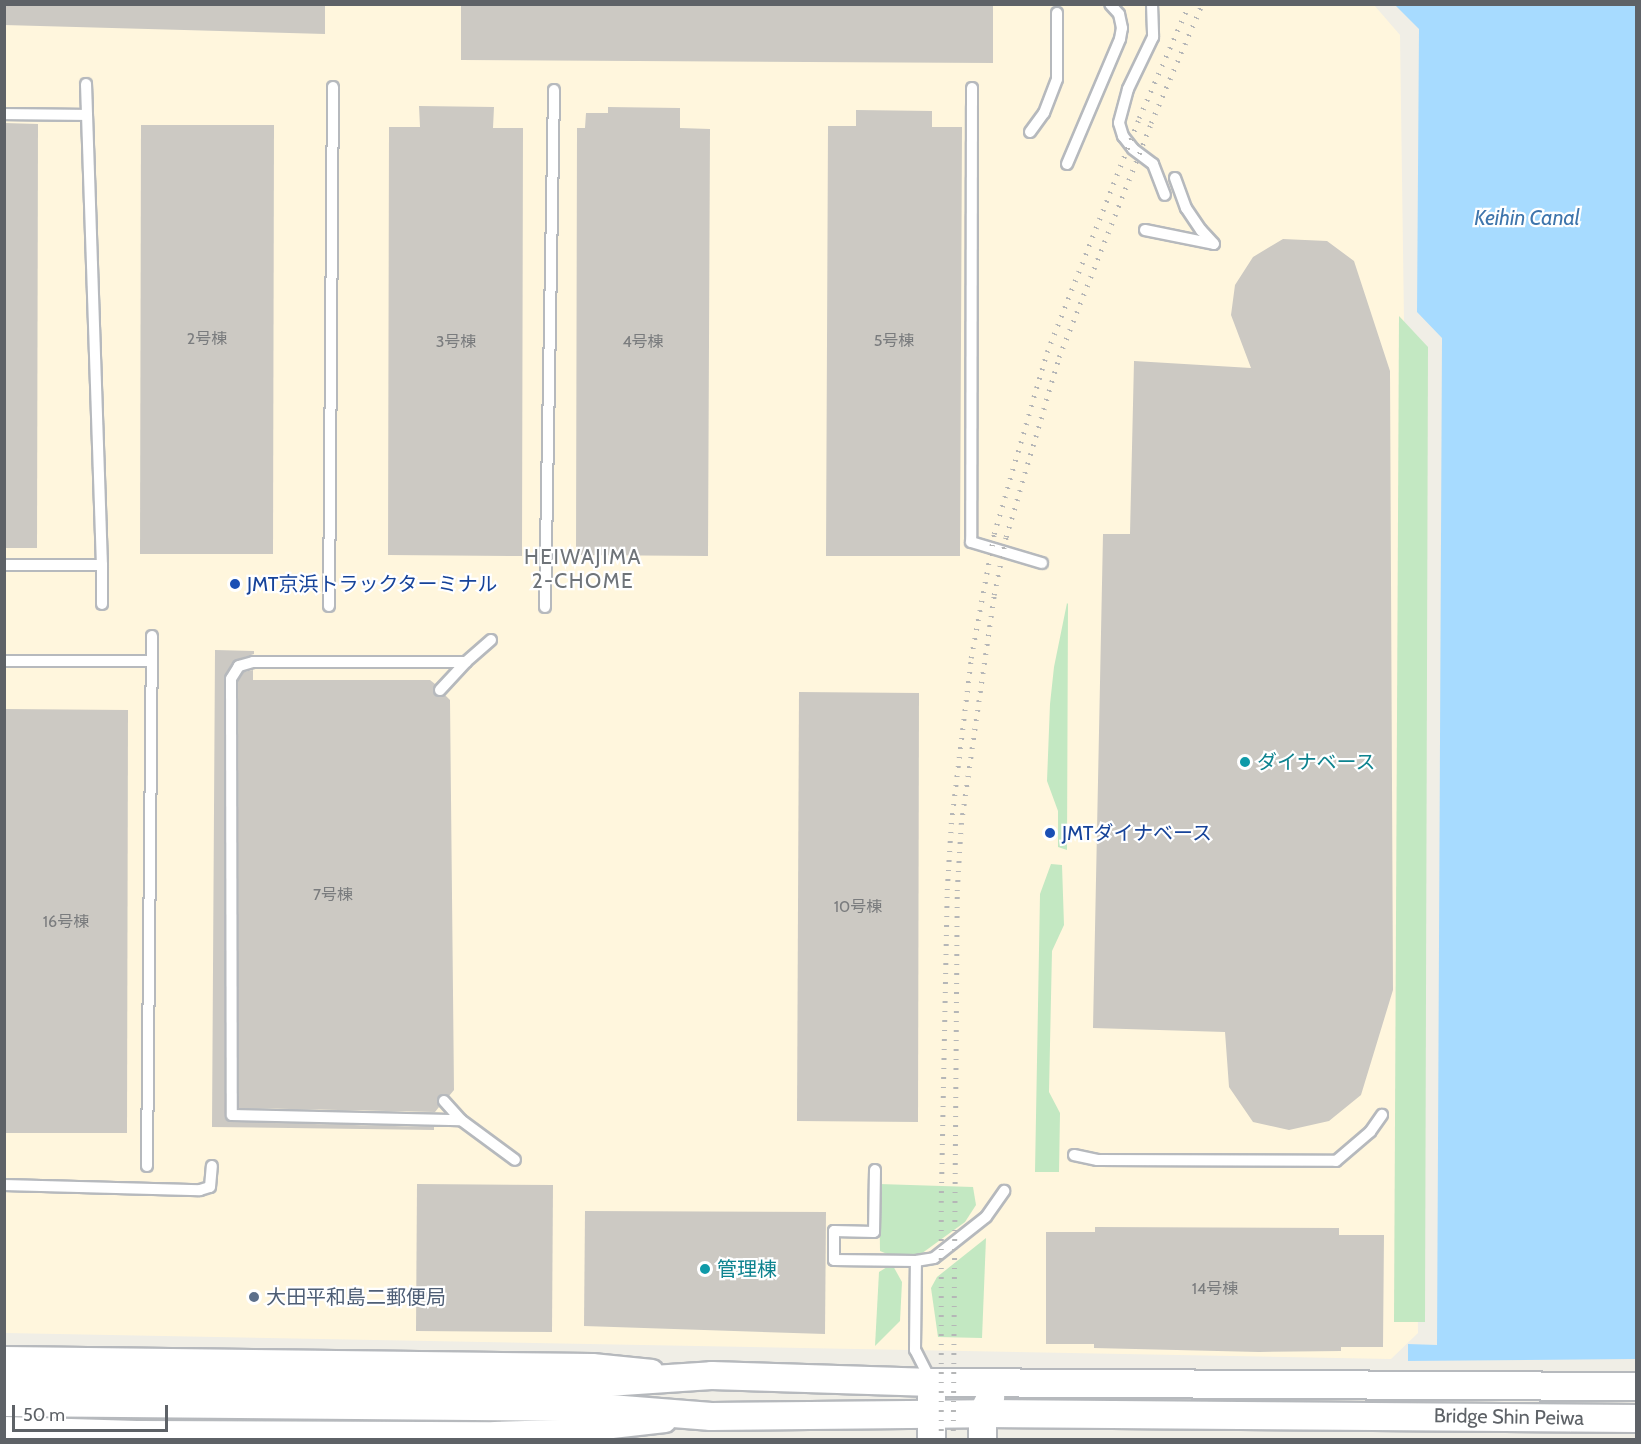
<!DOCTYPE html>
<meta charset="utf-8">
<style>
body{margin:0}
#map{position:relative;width:1641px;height:1444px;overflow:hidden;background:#f0eee6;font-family:Cabin,"Noto Sans JP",sans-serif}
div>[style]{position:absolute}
.commercial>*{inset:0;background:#fff6dd}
.green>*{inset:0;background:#c3e8c2}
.water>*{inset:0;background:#a7dbff}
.pier>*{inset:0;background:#f0eee6}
.building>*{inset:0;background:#ccc9c3}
.roads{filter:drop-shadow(2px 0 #b6b9bd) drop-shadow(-2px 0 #b6b9bd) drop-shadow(0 2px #b6b9bd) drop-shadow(0 -2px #b6b9bd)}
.service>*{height:10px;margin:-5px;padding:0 5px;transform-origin:5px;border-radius:5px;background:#fff}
.minor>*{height:21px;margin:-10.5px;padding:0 10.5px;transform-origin:10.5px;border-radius:10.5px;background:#fff}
.tertiary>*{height:27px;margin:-13.5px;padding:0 13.5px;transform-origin:13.5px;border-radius:13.5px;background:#fff}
.rail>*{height:4.5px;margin-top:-2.25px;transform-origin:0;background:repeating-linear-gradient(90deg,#b5b6b7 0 1.5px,transparent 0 9.5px)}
.dots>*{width:16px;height:16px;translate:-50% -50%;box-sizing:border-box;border:3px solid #fff;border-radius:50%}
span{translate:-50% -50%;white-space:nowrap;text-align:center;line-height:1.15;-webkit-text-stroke:4.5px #fff;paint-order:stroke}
.number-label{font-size:16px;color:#7a7c7e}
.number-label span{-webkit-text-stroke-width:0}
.transit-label{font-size:20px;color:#164399}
.left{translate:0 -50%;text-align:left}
.culture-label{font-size:20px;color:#0d838f}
.service-label{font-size:20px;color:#4e5e75}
.street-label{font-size:20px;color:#5e6267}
.water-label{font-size:21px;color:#3e75ac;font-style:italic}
.neighbourhood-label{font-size:21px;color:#6f7479;letter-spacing:1.5px}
.frame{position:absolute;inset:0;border:6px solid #5e6267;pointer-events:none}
.scale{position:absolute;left:12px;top:1405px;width:156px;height:27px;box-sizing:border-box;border:3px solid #5e6267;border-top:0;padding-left:8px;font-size:18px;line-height:21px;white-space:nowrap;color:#5e6267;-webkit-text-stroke:4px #fff;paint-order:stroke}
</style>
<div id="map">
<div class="commercial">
<i style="clip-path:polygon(5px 5px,1374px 5px,1400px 35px,1418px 1333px,1391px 1359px,5px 1333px)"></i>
</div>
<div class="green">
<i style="clip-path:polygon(1399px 316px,1428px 347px,1425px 1322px,1394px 1322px)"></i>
<i style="clip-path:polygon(1067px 603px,1068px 604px,1067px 850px,1058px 847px,1058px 811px,1047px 781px,1050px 704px,1054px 667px)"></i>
<i style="clip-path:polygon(1051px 864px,1062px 865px,1064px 925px,1052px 951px,1049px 1092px,1060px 1113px,1059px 1172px,1035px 1172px,1040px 894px)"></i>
<i style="clip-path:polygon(879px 1184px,973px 1187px,976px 1205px,965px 1222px,914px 1259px,897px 1258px,880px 1251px)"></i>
<i style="clip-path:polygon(986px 1238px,982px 1338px,938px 1337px,931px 1288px,937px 1277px)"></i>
<i style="clip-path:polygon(892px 1264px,902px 1282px,900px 1321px,875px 1346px,879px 1272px)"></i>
</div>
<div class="water">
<i style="clip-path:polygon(1395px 5px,1636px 5px,1636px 1439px,1408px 1439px,1408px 1344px,1437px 1345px,1442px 338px,1417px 312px,1419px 29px)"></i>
</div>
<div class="pier">
<i style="clip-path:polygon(1636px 1359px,1636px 1439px,1405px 1439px,1405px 1361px)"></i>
</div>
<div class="building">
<i style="clip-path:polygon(4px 4px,325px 4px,325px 34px,4px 25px)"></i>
<i style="clip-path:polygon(461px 4px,993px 4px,993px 63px,461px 60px)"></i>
<i style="clip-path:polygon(419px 106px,494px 107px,493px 128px,523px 128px,522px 556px,388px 555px,389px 127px,420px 127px)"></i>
<i style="clip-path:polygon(608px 107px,680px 108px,680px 128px,710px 129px,708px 556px,576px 555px,577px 128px,585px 128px,586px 113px,608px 113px)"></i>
<i style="clip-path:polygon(856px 110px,932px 111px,932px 127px,962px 127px,960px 556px,826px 556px,828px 126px,856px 126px)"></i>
<i style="clip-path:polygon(4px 123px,38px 124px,37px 548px,4px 548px)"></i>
<i style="clip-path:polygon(141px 125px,274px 125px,273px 554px,140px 554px)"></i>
<i style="clip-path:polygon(1283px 239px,1327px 241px,1354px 261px,1390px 371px,1393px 990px,1361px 1095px,1329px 1121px,1289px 1130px,1253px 1122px,1229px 1087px,1225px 1032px,1093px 1028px,1103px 534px,1130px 534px,1134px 361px,1251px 368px,1231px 315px,1235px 285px,1253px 257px)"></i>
<i style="clip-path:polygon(215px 650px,254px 651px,254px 654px,233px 661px,224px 679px,225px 1118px,232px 1122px,434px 1127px,434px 1130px,212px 1127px)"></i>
<i style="clip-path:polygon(253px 670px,253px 680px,430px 680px,435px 684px,435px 695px,439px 697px,445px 695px,450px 700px,454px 1090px,449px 1096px,443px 1094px,439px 1096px,437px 1102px,439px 1107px,435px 1112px,239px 1108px,238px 681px,244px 672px)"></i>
<i style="clip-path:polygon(799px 692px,919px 693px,918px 1122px,797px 1121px)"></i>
<i style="clip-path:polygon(4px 709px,128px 710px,127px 1133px,4px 1133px)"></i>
<i style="clip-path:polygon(417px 1184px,553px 1185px,552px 1332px,416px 1331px)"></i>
<i style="clip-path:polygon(585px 1211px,826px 1212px,825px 1334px,584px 1326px)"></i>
<i style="clip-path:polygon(1095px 1227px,1339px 1228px,1339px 1235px,1384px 1235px,1383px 1347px,1341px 1347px,1341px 1351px,1259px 1352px,1094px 1348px,1094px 1344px,1046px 1344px,1046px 1232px,1095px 1232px)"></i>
</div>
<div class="roads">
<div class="service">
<i style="left:1152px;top:4px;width:33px;rotate:88deg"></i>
<i style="left:1153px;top:37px;width:58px;rotate:115.7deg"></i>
<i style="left:1128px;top:89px;width:35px;rotate:105deg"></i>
<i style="left:1119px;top:123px;width:14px;rotate:73deg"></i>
<i style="left:1123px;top:136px;width:16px;rotate:52deg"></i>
<i style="left:1133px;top:149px;width:25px;rotate:37deg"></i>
<i style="left:1153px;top:164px;width:33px;rotate:69deg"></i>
<i style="left:86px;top:84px;width:481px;rotate:88.1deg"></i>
<i style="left:972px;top:88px;width:454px;rotate:90.1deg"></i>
<i style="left:971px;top:542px;width:74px;rotate:16.5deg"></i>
<i style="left:4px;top:114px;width:83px;rotate:0.7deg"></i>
<i style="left:1030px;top:132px;width:24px;rotate:-54deg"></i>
<i style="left:1044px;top:113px;width:36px;rotate:-69deg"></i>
<i style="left:1057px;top:79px;width:66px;rotate:-90deg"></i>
<i style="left:1067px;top:164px;width:136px;rotate:-67deg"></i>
<i style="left:1120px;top:39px;width:11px;rotate:-80deg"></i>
<i style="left:1122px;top:28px;width:14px;rotate:-102deg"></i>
<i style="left:1119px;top:14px;width:13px;rotate:-132deg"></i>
<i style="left:1175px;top:178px;width:32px;rotate:70deg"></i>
<i style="left:1186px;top:208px;width:27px;rotate:56deg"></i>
<i style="left:1201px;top:230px;width:19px;rotate:47deg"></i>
<i style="left:1145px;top:230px;width:70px;rotate:11.5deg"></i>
<i style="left:4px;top:565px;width:98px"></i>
<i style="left:102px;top:565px;width:39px;rotate:90deg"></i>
<i style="left:329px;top:606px;width:519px;rotate:-89.56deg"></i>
<i style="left:545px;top:607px;width:517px;rotate:-89deg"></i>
<i style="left:491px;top:640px;width:33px;rotate:139deg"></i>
<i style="left:466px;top:662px;width:213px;rotate:180deg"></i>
<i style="left:253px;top:662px;width:15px;rotate:164deg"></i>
<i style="left:239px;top:666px;width:15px;rotate:122deg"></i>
<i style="left:231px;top:679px;width:436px;rotate:89.9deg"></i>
<i style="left:232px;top:1115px;width:229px;rotate:1.3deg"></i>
<i style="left:461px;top:1120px;width:67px;rotate:36.5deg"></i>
<i style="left:4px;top:661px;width:148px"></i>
<i style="left:440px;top:690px;width:38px;rotate:-47deg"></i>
<i style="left:444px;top:1101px;width:25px;rotate:48deg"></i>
<i style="left:1074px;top:1155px;width:24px;rotate:12deg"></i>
<i style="left:1097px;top:1160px;width:239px;rotate:0.2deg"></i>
<i style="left:1336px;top:1161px;width:45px;rotate:-40.5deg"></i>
<i style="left:1370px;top:1132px;width:21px;rotate:-55deg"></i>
<i style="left:147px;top:1166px;width:530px;rotate:-89.46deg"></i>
<i style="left:875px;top:1170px;width:62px;rotate:90.9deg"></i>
<i style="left:874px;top:1232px;width:40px;rotate:-178.6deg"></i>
<i style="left:834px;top:1231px;width:29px;rotate:90deg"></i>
<i style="left:834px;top:1260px;width:82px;rotate:0.7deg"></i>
<i style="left:4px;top:1185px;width:196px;rotate:1.5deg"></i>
<i style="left:200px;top:1190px;width:10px;rotate:-17deg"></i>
<i style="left:210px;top:1187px;width:21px;rotate:-85deg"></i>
<i style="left:931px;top:1381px;width:35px;rotate:-117deg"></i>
<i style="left:915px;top:1350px;width:89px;rotate:-89.4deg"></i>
<i style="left:916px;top:1261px;width:18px;rotate:-9deg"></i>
<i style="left:934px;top:1258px;width:66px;rotate:-38.3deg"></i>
<i style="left:986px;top:1217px;width:32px;rotate:-55deg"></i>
</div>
<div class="minor">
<i style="left:4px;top:1357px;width:588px;rotate:0.68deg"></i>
<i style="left:592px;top:1364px;width:60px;rotate:5.7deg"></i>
<i style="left:4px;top:1427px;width:132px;rotate:1.7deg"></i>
<i style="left:136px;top:1431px;width:358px;rotate:0.2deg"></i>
<i style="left:494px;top:1432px;width:100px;rotate:-1.7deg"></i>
<i style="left:594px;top:1429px;width:71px;rotate:-6.4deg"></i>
</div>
<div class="tertiary">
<i style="left:4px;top:1379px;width:588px;rotate:0.39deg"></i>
<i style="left:592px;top:1383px;width:119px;rotate:-3.8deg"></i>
<i style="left:711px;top:1375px;width:221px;rotate:1.8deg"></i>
<i style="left:932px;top:1382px;width:704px;rotate:0.33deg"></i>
<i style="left:4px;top:1402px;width:593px;rotate:0.48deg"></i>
<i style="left:597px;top:1407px;width:114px;rotate:4.5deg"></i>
<i style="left:711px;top:1416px;width:271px;rotate:-0.6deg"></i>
<i style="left:982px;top:1413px;width:654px;rotate:0.44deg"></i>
<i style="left:931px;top:1440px;width:44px;rotate:-90deg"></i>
<i style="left:982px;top:1440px;width:27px;rotate:-90deg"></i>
<i style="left:982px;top:1413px;width:18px;rotate:-63deg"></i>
</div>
</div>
<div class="rail">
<i style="left:941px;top:1440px;width:238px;rotate:-90deg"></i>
<i style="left:941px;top:1202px;width:312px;rotate:-88.9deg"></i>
<i style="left:947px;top:890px;width:66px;rotate:-86.5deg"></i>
<i style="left:951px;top:824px;width:167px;rotate:-83.1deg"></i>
<i style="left:971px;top:658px;width:126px;rotate:-79.5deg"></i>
<i style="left:994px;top:534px;width:190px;rotate:-73.8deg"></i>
<i style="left:1047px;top:352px;width:251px;rotate:-68.5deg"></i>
<i style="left:1139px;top:118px;width:124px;rotate:-66.3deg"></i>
<i style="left:953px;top:1440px;width:549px;rotate:-89.58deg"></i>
<i style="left:957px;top:891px;width:67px;rotate:-86.6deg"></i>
<i style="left:961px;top:824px;width:231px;rotate:-81.8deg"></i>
<i style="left:994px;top:595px;width:59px;rotate:-78.3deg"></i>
<i style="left:1006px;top:537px;width:188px;rotate:-73.6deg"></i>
<i style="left:1059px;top:357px;width:251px;rotate:-68.5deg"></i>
<i style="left:1151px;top:123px;width:129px;rotate:-66.8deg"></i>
</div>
<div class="dots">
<i style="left:235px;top:584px;background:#1a4fb4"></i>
<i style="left:1245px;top:762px;background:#0f9aa8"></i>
<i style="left:1050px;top:833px;background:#1a4fb4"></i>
<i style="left:705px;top:1269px;background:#0f9aa8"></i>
<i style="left:254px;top:1297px;background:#5c6f8a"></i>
</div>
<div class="number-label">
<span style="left:207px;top:339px">2号棟</span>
<span style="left:894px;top:341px">5号棟</span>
<span style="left:456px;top:342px">3号棟</span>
<span style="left:643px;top:342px">4号棟</span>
<span style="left:333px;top:895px">7号棟</span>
<span style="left:858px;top:907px">10号棟</span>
<span style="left:66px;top:922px">16号棟</span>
<span style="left:1215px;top:1289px">14号棟</span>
</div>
<div class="transit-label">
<span class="left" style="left:247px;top:584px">JMT京浜トラックターミナル</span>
<span class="left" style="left:1062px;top:833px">JMTダイナベース</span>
</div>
<div class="culture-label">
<span class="left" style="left:1257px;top:762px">ダイナベース</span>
<span class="left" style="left:717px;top:1269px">管理棟</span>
</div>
<div class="service-label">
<span class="left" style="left:266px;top:1297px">大田平和島二郵便局</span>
</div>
<div class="street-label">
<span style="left:1509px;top:1417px;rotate:1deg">Bridge Shin Peiwa</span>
</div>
<div class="water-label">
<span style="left:1527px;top:218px">Keihin Canal</span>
</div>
<div class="neighbourhood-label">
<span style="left:583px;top:569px">HEIWAJIMA<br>2-CHOME</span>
</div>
<div class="frame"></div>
<div class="scale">50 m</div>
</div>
